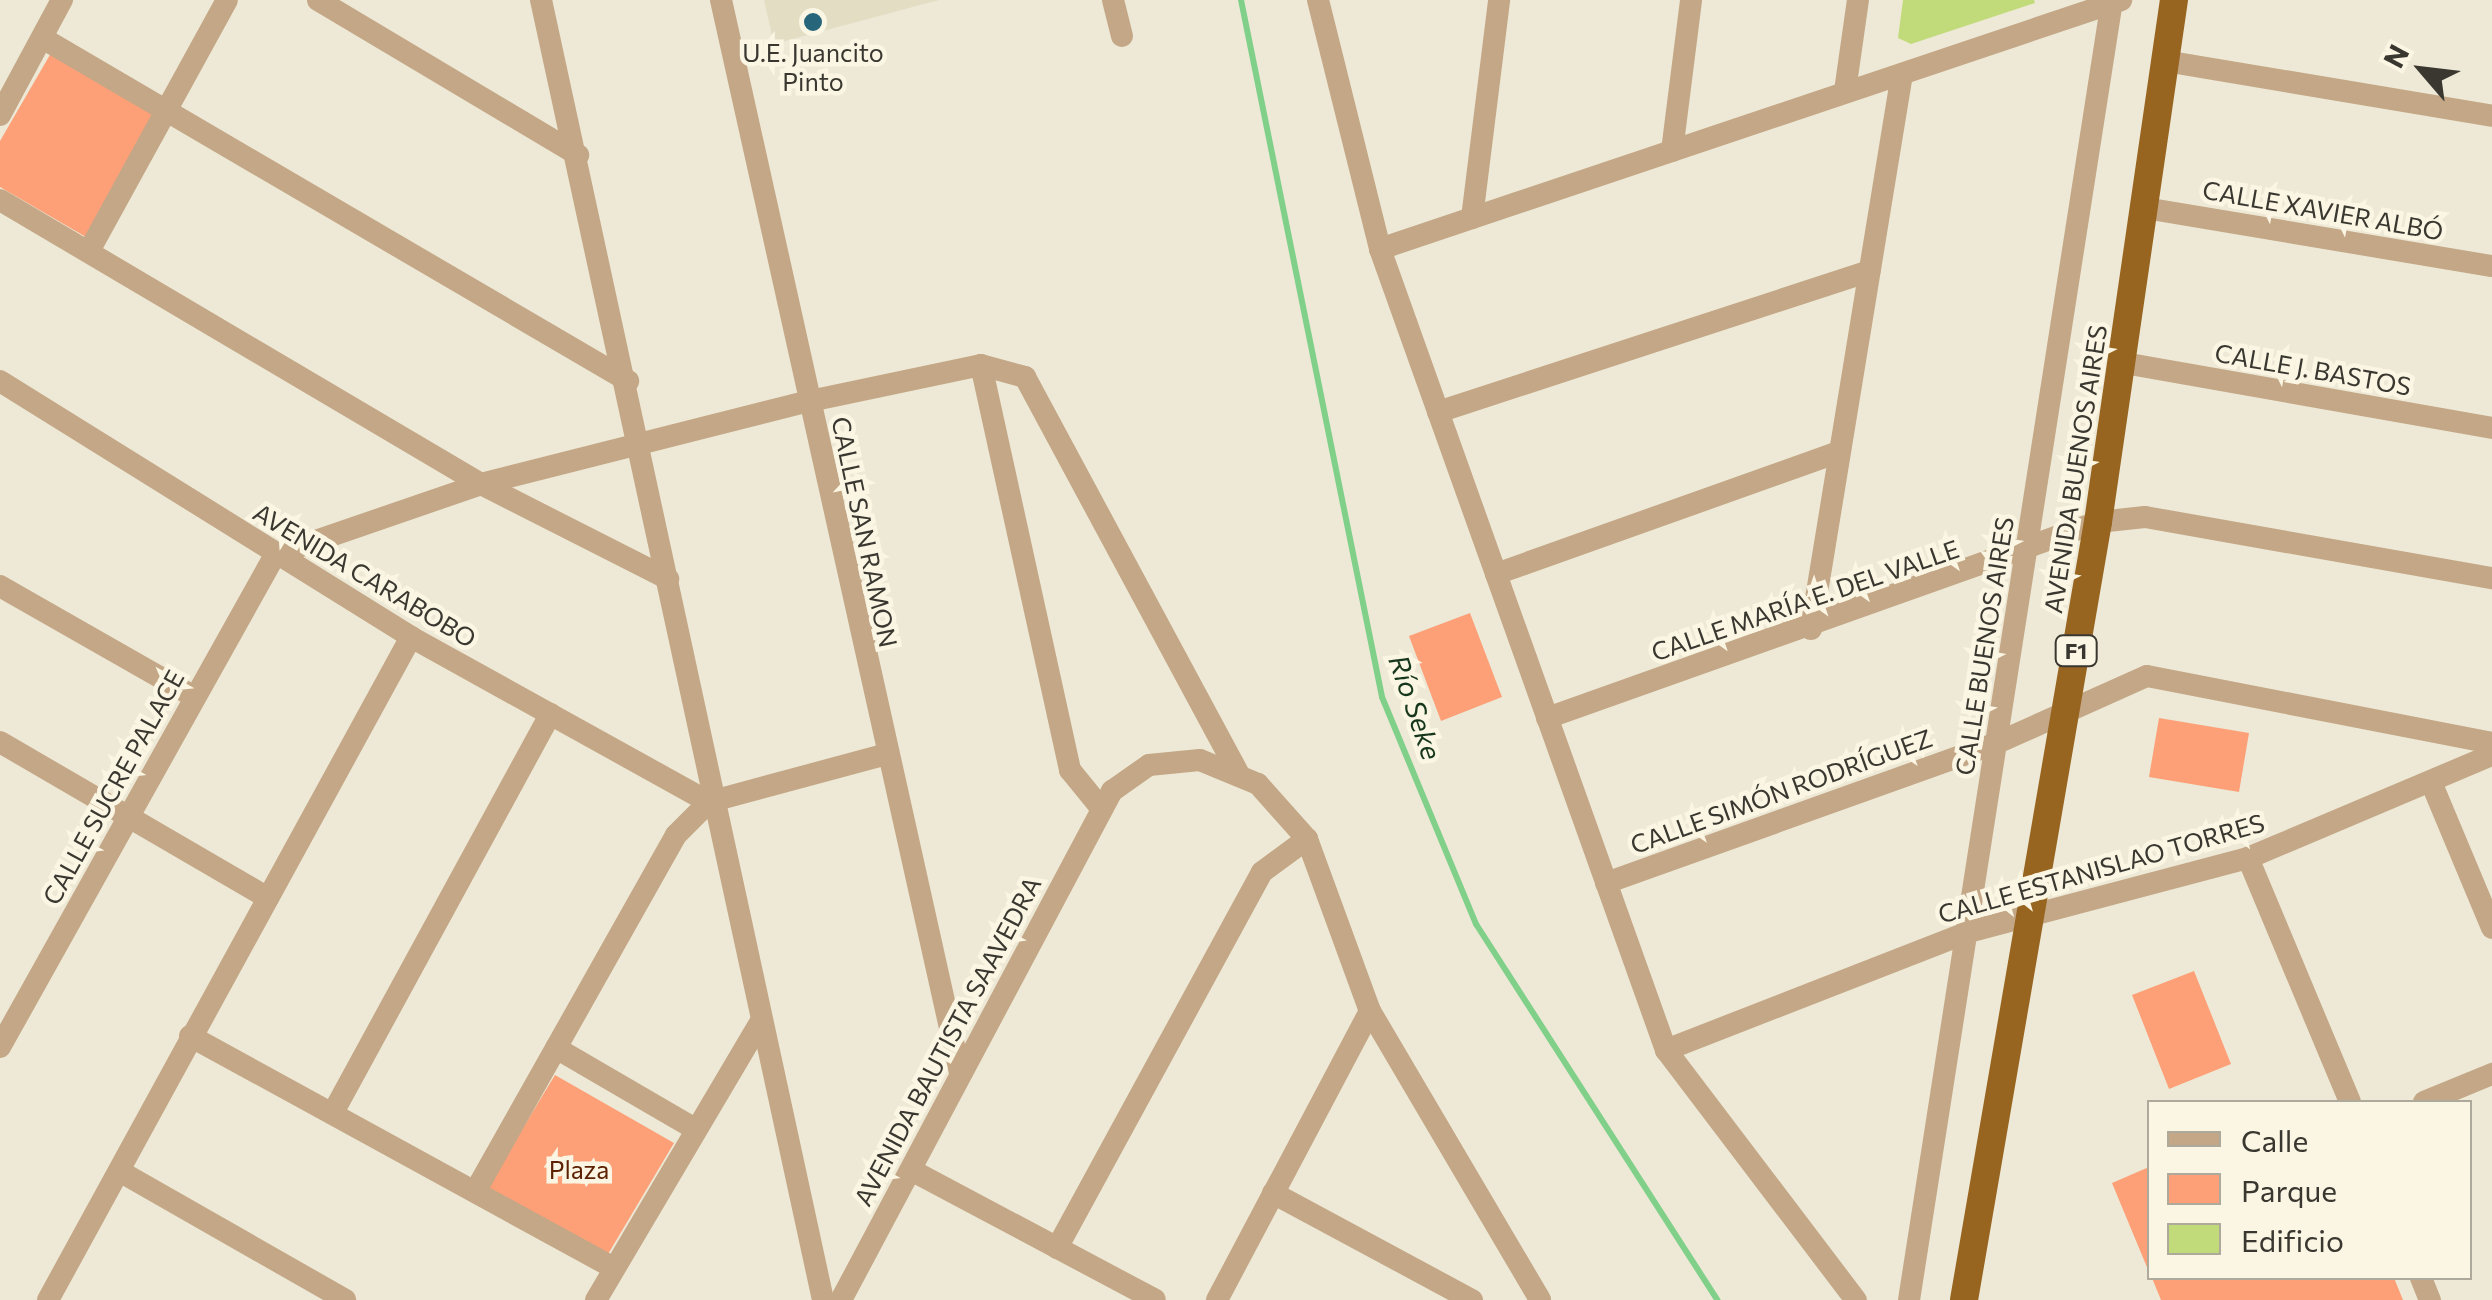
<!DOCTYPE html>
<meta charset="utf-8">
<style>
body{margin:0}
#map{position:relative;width:2492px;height:1300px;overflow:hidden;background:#ede9d6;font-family:Commissioner,sans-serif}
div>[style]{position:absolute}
.built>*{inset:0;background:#e3ddc3}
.green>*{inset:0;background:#fda078}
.stream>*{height:6px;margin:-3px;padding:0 3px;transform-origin:3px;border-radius:3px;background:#80d08a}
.building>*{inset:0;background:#c1db7a}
.minor>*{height:22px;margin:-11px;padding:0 11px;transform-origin:11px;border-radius:11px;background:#c4a786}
.trunk>*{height:28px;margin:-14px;padding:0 14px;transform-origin:14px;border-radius:14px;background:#986521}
.dots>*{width:28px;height:28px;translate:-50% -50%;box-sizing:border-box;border:5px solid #faf6e3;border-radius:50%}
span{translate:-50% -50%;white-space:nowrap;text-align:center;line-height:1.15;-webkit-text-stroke:9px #faf6e3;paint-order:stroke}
.shield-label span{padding:2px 8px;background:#faf6e3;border:2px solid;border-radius:8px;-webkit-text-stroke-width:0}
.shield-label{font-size:22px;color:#393730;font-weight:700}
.poi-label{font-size:25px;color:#393730}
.street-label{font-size:25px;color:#393730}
.park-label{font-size:25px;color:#5d2204}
.water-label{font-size:28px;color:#17371c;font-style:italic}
.legend{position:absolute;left:2147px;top:1100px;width:325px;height:180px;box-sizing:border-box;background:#faf6e3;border:2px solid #adaa9b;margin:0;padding:12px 18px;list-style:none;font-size:30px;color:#393730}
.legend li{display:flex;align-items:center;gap:20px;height:50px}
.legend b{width:50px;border:2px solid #adaa9b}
.north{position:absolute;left:2372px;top:20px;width:100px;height:100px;-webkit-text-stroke:8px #faf6e3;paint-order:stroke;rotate:298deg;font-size:28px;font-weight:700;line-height:40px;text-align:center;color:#393730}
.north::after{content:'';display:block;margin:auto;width:35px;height:45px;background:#393730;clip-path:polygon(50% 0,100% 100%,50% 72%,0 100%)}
</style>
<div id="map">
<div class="built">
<i style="clip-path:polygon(764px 0,939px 0,774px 44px)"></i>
</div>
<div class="green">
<i style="clip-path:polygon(51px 53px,158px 115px,86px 237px,0 187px,0 141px)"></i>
<i style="clip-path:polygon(1470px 613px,1502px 697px,1441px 721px,1409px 636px)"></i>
<i style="clip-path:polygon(2159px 718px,2249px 733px,2239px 792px,2149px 777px)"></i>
<i style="clip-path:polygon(2194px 971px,2231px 1064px,2169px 1089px,2132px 995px)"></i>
<i style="clip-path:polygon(555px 1075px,674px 1143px,601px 1266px,483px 1194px)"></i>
<i style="clip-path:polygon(2149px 1167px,2149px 1272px,2112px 1183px)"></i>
<i style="clip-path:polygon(2152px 1278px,2394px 1278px,2403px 1300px,2161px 1300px)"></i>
</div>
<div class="stream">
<i style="left:1241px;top:0;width:711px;rotate:78.56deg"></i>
<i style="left:1382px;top:697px;width:246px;rotate:67.5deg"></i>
<i style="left:1476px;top:924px;width:447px;rotate:57.3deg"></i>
</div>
<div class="building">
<i style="clip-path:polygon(1903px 0,2034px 0,2035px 3px,1911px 44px,1898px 38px)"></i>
</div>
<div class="minor">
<i style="left:318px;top:0;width:303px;rotate:30.8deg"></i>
<i style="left:541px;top:0;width:1330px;rotate:77.76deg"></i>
<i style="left:721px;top:0;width:1099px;rotate:77.44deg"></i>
<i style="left:1113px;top:0;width:37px;rotate:76deg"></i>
<i style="left:1318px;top:0;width:257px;rotate:76deg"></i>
<i style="left:1380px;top:249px;width:851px;rotate:70.35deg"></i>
<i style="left:1666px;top:1050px;width:314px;rotate:52.8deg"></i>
<i style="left:44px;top:39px;width:677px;rotate:30.35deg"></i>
<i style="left:2165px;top:61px;width:332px;rotate:9.5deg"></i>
<i style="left:1845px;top:91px;width:92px;rotate:-81.9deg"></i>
<i style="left:0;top:115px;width:131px;rotate:-61.7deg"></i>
<i style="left:1672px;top:151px;width:152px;rotate:-82.8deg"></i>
<i style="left:0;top:200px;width:559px;rotate:30.56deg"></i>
<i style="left:481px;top:484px;width:210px;rotate:26.9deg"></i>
<i style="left:2145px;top:208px;width:352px;rotate:9.5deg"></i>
<i style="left:1472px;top:218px;width:220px;rotate:-82.9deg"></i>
<i style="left:1380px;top:249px;width:782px;rotate:-18.57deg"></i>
<i style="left:89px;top:251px;width:286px;rotate:-61.2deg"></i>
<i style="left:2124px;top:363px;width:374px;rotate:10deg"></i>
<i style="left:981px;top:365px;width:415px;rotate:77.6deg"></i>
<i style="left:1070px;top:770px;width:49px;rotate:50.8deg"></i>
<i style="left:0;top:381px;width:484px;rotate:31.9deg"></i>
<i style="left:411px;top:637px;width:341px;rotate:29deg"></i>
<i style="left:1438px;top:412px;width:454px;rotate:-18.1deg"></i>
<i style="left:1496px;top:574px;width:364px;rotate:-19.6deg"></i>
<i style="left:0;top:586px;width:222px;rotate:29.7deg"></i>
<i style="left:1811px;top:629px;width:562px;rotate:-80.69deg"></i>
<i style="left:1547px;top:718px;width:585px;rotate:-19.58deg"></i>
<i style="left:2098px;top:522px;width:47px;rotate:-6.1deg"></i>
<i style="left:2145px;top:517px;width:352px;rotate:10deg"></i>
<i style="left:0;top:742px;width:310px;rotate:30.2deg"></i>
<i style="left:2431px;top:782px;width:158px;rotate:67.3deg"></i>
<i style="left:2248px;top:858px;width:264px;rotate:67.3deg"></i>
<i style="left:1606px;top:883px;width:415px;rotate:-19.7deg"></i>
<i style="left:1997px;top:743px;width:164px;rotate:-24.1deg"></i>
<i style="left:2147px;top:676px;width:351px;rotate:11deg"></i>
<i style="left:190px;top:1036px;width:482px;rotate:28.7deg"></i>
<i style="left:0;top:1047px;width:564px;rotate:-60.8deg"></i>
<i style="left:275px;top:555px;width:218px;rotate:-19deg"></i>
<i style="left:481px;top:484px;width:339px;rotate:-14.2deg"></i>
<i style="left:810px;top:401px;width:175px;rotate:-11.9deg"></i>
<i style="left:981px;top:365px;width:46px;rotate:15.3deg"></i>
<i style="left:1025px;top:377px;width:451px;rotate:61.7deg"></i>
<i style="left:556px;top:1048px;width:161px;rotate:30.2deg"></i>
<i style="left:1666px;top:1050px;width:324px;rotate:-21.3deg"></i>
<i style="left:1968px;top:932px;width:290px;rotate:-14.8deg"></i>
<i style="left:2248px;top:858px;width:265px;rotate:-22.9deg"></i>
<i style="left:2424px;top:1102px;width:74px;rotate:-22.4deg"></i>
<i style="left:335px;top:1109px;width:450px;rotate:-61.4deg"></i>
<i style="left:911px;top:1170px;width:276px;rotate:28deg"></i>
<i style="left:121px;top:1172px;width:258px;rotate:29.7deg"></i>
<i style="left:476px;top:1190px;width:407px;rotate:-60.6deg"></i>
<i style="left:676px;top:835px;width:47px;rotate:-45deg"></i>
<i style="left:709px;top:802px;width:180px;rotate:-15.1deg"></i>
<i style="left:1273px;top:1193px;width:226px;rotate:28.3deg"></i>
<i style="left:1057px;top:1248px;width:428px;rotate:-61.4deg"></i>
<i style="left:1262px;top:872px;width:56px;rotate:-36.3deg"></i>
<i style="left:2421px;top:1278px;width:24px;rotate:68deg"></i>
<i style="left:48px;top:1300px;width:756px;rotate:-61.3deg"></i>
<i style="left:596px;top:1300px;width:324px;rotate:-59.4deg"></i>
<i style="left:841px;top:1300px;width:577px;rotate:-61.97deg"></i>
<i style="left:1112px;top:791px;width:45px;rotate:-35.1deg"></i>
<i style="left:1149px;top:765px;width:51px;rotate:-5.6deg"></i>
<i style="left:1200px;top:760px;width:63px;rotate:22.5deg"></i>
<i style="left:1258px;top:784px;width:74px;rotate:48.3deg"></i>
<i style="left:1307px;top:839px;width:183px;rotate:69.9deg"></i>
<i style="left:1370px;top:1011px;width:335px;rotate:59.5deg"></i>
<i style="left:1217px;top:1300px;width:327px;rotate:-62.1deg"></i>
<i style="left:1909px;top:1300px;width:1316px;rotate:-81.12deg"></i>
</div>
<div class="trunk">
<i style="left:1964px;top:1300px;width:789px;rotate:-80.23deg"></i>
<i style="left:2098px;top:522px;width:528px;rotate:-81.72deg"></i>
</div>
<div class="dots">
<i style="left:813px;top:22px;background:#27657b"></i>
</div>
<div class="shield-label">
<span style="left:2076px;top:651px">F1</span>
</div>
<div class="poi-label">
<span style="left:813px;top:67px">U.E. Juancito<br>Pinto</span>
</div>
<div class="street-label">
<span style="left:2323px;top:210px;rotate:10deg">CALLE XAVIER ALBÓ</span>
<span style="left:2313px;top:369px;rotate:10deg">CALLE J. BASTOS</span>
<span style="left:2075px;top:469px;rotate:-81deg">AVENIDA BUENOS AIRES</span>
<span style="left:865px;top:532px;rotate:78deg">CALLE SAN RAMON</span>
<span style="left:365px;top:575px;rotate:31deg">AVENIDA CARABOBO</span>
<span style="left:1805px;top:600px;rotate:-19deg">CALLE MARÍA E. DEL VALLE</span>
<span style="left:1984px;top:646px;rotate:-81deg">CALLE BUENOS AIRES</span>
<span style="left:113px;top:787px;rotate:-61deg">CALLE SUCRE PALACE</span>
<span style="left:1781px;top:791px;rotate:-20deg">CALLE SIMÓN RODRÍGUEZ</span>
<span style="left:2101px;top:868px;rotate:-16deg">CALLE ESTANISLAO TORRES</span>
<span style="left:947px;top:1041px;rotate:-62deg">AVENIDA BAUTISTA SAAVEDRA</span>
</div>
<div class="park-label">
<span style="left:579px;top:1169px">Plaza</span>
</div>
<div class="water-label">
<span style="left:1416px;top:707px;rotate:71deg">Río Seke</span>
</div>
<ul class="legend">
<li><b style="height:12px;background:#c4a786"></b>Calle</li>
<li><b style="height:28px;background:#fda078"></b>Parque</li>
<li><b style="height:28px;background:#c1db7a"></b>Edificio</li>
</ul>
<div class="north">N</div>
</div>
